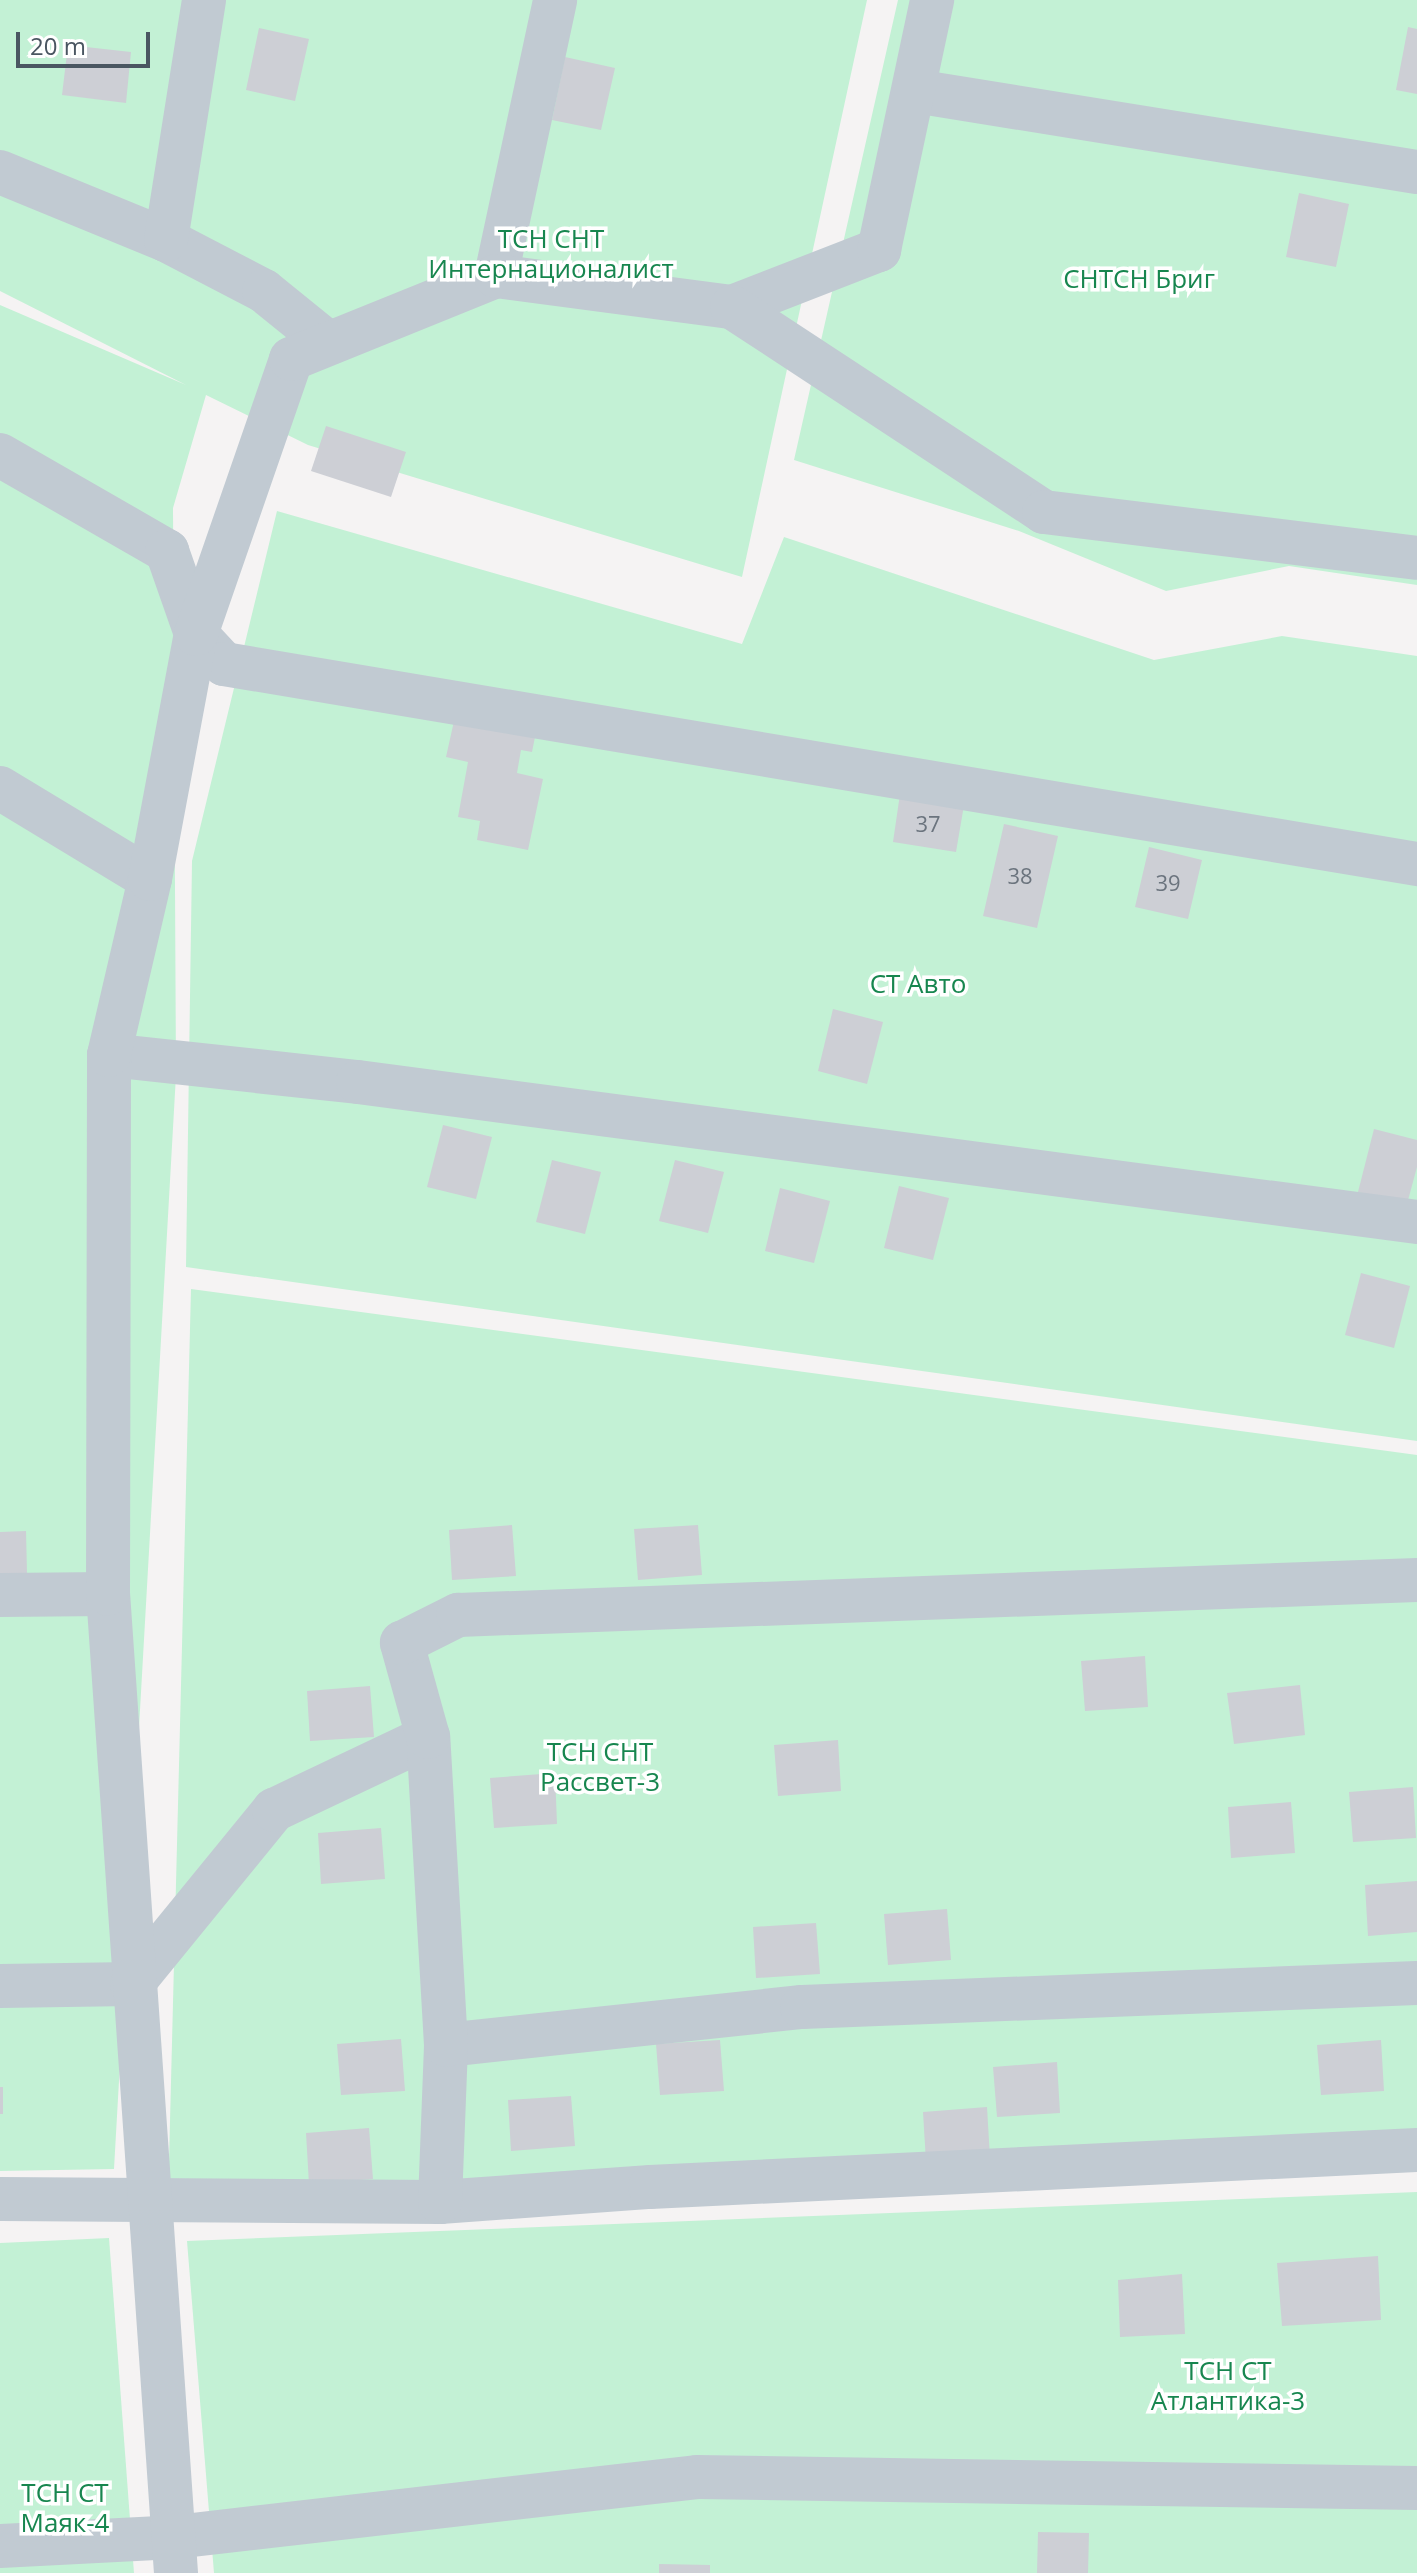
<!DOCTYPE html>
<meta charset="utf-8">
<style>
body{margin:0}
#map{position:relative;width:1417px;height:2573px;overflow:hidden;background:#f5f3f3;font-family:"Open Sans",sans-serif}
div>[style]{position:absolute}
.green>*{inset:0;background:#c3f1d5}
.building>*{inset:0;background:#cdcfd5}
.minor>*{height:44px;margin:-22px;padding:0 22px;transform-origin:22px;border-radius:22px;background:#c1cad2}
span{translate:-50% -50%;white-space:nowrap;text-align:center;line-height:1.15;-webkit-text-stroke:7px #fff;paint-order:stroke}
.number-label{font-size:22px;color:#6b747e}
.number-label span{-webkit-text-stroke-width:0}
.park-label{font-size:26px;color:#17864f}
.scale{position:absolute;left:16px;top:32px;width:134px;height:36px;box-sizing:border-box;border:4px solid #4a5661;border-top:0;padding-left:10px;font-size:24px;line-height:28px;white-space:nowrap;color:#4a5661;-webkit-text-stroke:6px #fff;paint-order:stroke}
</style>
<div id="map">
<div class="green">
<i style="clip-path:polygon(0 0,867px 0,742px 577px,308px 445px,206px 395px,173px 508px,176px 1075px,114px 2169px,0 2171px,0 305px,186px 385px,0 291px)"></i>
<i style="clip-path:polygon(898px 0,1417px 0,1417px 585px,1289px 566px,1166px 591px,1019px 531px,794px 460px)"></i>
<i style="clip-path:polygon(277px 511px,742px 644px,784px 537px,1154px 660px,1282px 636px,1417px 656px,1417px 1441px,186px 1267px,192px 861px)"></i>
<i style="clip-path:polygon(191px 1289px,1417px 1455px,1417px 2160px,168px 2201px)"></i>
<i style="clip-path:polygon(1417px 2192px,1417px 2573px,214px 2573px,187px 2241px)"></i>
<i style="clip-path:polygon(109px 2238px,134px 2573px,0 2573px,0 2243px)"></i>
</div>
<div class="building">
<i style="clip-path:polygon(1408px 27px,1417px 29px,1417px 94px,1396px 90px)"></i>
<i style="clip-path:polygon(259px 28px,309px 39px,295px 101px,246px 90px)"></i>
<i style="clip-path:polygon(68px 45px,131px 52px,126px 103px,62px 95px)"></i>
<i style="clip-path:polygon(565px 57px,615px 68px,601px 130px,552px 120px)"></i>
<i style="clip-path:polygon(1299px 193px,1349px 204px,1336px 267px,1286px 257px)"></i>
<i style="clip-path:polygon(326px 426px,406px 452px,391px 497px,311px 471px)"></i>
<i style="clip-path:polygon(454px 721px,535px 737px,532px 752px,521px 750px,517px 773px,543px 779px,528px 850px,477px 840px,480px 821px,458px 817px,468px 762px,446px 757px)"></i>
<i style="clip-path:polygon(900px 794px,964px 805px,956px 852px,893px 842px)"></i>
<i style="clip-path:polygon(1004px 824px,1058px 836px,1037px 928px,983px 916px)"></i>
<i style="clip-path:polygon(1149px 847px,1202px 860px,1188px 919px,1135px 907px)"></i>
<i style="clip-path:polygon(833px 1009px,883px 1022px,867px 1084px,818px 1071px)"></i>
<i style="clip-path:polygon(443px 1125px,492px 1137px,476px 1199px,427px 1187px)"></i>
<i style="clip-path:polygon(1374px 1129px,1417px 1140px,1417px 1167px,1407px 1204px,1358px 1192px)"></i>
<i style="clip-path:polygon(552px 1160px,601px 1172px,585px 1234px,536px 1222px)"></i>
<i style="clip-path:polygon(675px 1160px,724px 1172px,708px 1233px,659px 1221px)"></i>
<i style="clip-path:polygon(899px 1186px,949px 1198px,933px 1260px,884px 1248px)"></i>
<i style="clip-path:polygon(780px 1188px,830px 1201px,814px 1263px,765px 1251px)"></i>
<i style="clip-path:polygon(1361px 1273px,1410px 1286px,1394px 1348px,1345px 1335px)"></i>
<i style="clip-path:polygon(512px 1525px,516px 1576px,452px 1580px,449px 1530px)"></i>
<i style="clip-path:polygon(698px 1525px,702px 1575px,638px 1580px,634px 1529px)"></i>
<i style="clip-path:polygon(26px 1531px,27px 1573px,0 1573px,0 1532px)"></i>
<i style="clip-path:polygon(1145px 1656px,1148px 1707px,1085px 1711px,1081px 1661px)"></i>
<i style="clip-path:polygon(1300px 1685px,1305px 1735px,1234px 1744px,1227px 1693px)"></i>
<i style="clip-path:polygon(370px 1686px,374px 1737px,310px 1741px,307px 1691px)"></i>
<i style="clip-path:polygon(838px 1740px,841px 1791px,778px 1796px,774px 1745px)"></i>
<i style="clip-path:polygon(555px 1773px,557px 1824px,494px 1828px,490px 1778px)"></i>
<i style="clip-path:polygon(1413px 1787px,1416px 1838px,1353px 1842px,1349px 1792px)"></i>
<i style="clip-path:polygon(1291px 1802px,1295px 1853px,1231px 1858px,1228px 1807px)"></i>
<i style="clip-path:polygon(381px 1828px,385px 1879px,321px 1884px,318px 1833px)"></i>
<i style="clip-path:polygon(1417px 1881px,1417px 1932px,1368px 1936px,1365px 1885px)"></i>
<i style="clip-path:polygon(947px 1909px,951px 1960px,888px 1965px,884px 1914px)"></i>
<i style="clip-path:polygon(816px 1923px,820px 1974px,756px 1978px,753px 1927px)"></i>
<i style="clip-path:polygon(401px 2039px,405px 2091px,341px 2095px,337px 2044px)"></i>
<i style="clip-path:polygon(720px 2040px,724px 2091px,660px 2095px,656px 2044px)"></i>
<i style="clip-path:polygon(1381px 2040px,1384px 2091px,1321px 2095px,1317px 2045px)"></i>
<i style="clip-path:polygon(1057px 2062px,1060px 2113px,997px 2117px,993px 2067px)"></i>
<i style="clip-path:polygon(0 2087px,3px 2087px,3px 2114px,0 2114px)"></i>
<i style="clip-path:polygon(571px 2096px,575px 2146px,511px 2151px,508px 2100px)"></i>
<i style="clip-path:polygon(987px 2107px,990px 2158px,926px 2162px,923px 2112px)"></i>
<i style="clip-path:polygon(369px 2128px,373px 2179px,309px 2184px,306px 2133px)"></i>
<i style="clip-path:polygon(1378px 2256px,1381px 2320px,1282px 2326px,1277px 2263px)"></i>
<i style="clip-path:polygon(1182px 2274px,1185px 2334px,1120px 2337px,1118px 2280px)"></i>
<i style="clip-path:polygon(1038px 2532px,1089px 2533px,1088px 2573px,1037px 2573px)"></i>
<i style="clip-path:polygon(659px 2564px,710px 2565px,710px 2573px,659px 2573px)"></i>
</div>
<div class="minor">
<i style="left:915px;top:91px;width:508px;rotate:9.17deg"></i>
<i style="left:0;top:172px;width:179px;rotate:22.3deg"></i>
<i style="left:166px;top:240px;width:110px;rotate:27.5deg"></i>
<i style="left:264px;top:291px;width:81px;rotate:39deg"></i>
<i style="left:166px;top:240px;width:243px;rotate:-81deg"></i>
<i style="left:496px;top:276px;width:282px;rotate:-77.9deg"></i>
<i style="left:732px;top:307px;width:158px;rotate:-21.2deg"></i>
<i style="left:879px;top:250px;width:256px;rotate:-78deg"></i>
<i style="left:0;top:455px;width:193px;rotate:29.9deg"></i>
<i style="left:167px;top:551px;width:88px;rotate:70.7deg"></i>
<i style="left:196px;top:634px;width:41px;rotate:47deg"></i>
<i style="left:224px;top:664px;width:1210px;rotate:9.52deg"></i>
<i style="left:0;top:788px;width:175px;rotate:31.2deg"></i>
<i style="left:109px;top:1055px;width:250px;rotate:6.2deg"></i>
<i style="left:358px;top:1082px;width:1068px;rotate:7.53deg"></i>
<i style="left:0;top:1595px;width:108px;rotate:-0.5deg"></i>
<i style="left:0;top:1986px;width:132px;rotate:-0.9deg"></i>
<i style="left:132px;top:1984px;width:225px;rotate:-50.8deg"></i>
<i style="left:274px;top:1810px;width:170px;rotate:-25.4deg"></i>
<i style="left:446px;top:2045px;width:358px;rotate:-6.1deg"></i>
<i style="left:802px;top:2007px;width:615px;rotate:-2.23deg"></i>
<i style="left:0;top:2199px;width:440px;rotate:0.4deg"></i>
<i style="left:440px;top:2202px;width:211px;rotate:-4.1deg"></i>
<i style="left:650px;top:2187px;width:768px;rotate:-2.76deg"></i>
<i style="left:440px;top:2202px;width:157px;rotate:-87.8deg"></i>
<i style="left:446px;top:2045px;width:309px;rotate:-93.3deg"></i>
<i style="left:428px;top:1737px;width:98px;rotate:-105.5deg"></i>
<i style="left:402px;top:1643px;width:63px;rotate:-26.6deg"></i>
<i style="left:458px;top:1615px;width:960px;rotate:-2.09deg"></i>
<i style="left:0;top:2546px;width:175px;rotate:-2.9deg"></i>
<i style="left:175px;top:2537px;width:525px;rotate:-6.56deg"></i>
<i style="left:697px;top:2477px;width:720px;rotate:0.88deg"></i>
<i style="left:176px;top:2573px;width:981px;rotate:-93.97deg"></i>
<i style="left:108px;top:1594px;width:539px;rotate:-89.89deg"></i>
<i style="left:109px;top:1055px;width:181px;rotate:-76.9deg"></i>
<i style="left:150px;top:879px;width:249px;rotate:-79.4deg"></i>
<i style="left:196px;top:634px;width:291px;rotate:-70.9deg"></i>
<i style="left:291px;top:359px;width:221px;rotate:-22deg"></i>
<i style="left:496px;top:276px;width:238px;rotate:7.5deg"></i>
<i style="left:732px;top:307px;width:373px;rotate:33.3deg"></i>
<i style="left:1044px;top:512px;width:376px;rotate:7deg"></i>
</div>
<div class="number-label">
<span style="left:928px;top:824px">37</span>
<span style="left:1020px;top:876px">38</span>
<span style="left:1168px;top:883px">39</span>
</div>
<div class="park-label">
<span style="left:551px;top:254px">ТСН СНТ<br>Интернационалист</span>
<span style="left:1139px;top:279px">СНТСН Бриг</span>
<span style="left:918px;top:984px">СТ Авто</span>
<span style="left:600px;top:1767px">ТСН СНТ<br>Рассвет-3</span>
<span style="left:1228px;top:2386px">ТСН СТ<br>Атлантика-3</span>
<span style="left:65px;top:2508px">ТСН СТ<br>Маяк-4</span>
</div>
<div class="scale">20 m</div>
</div>
